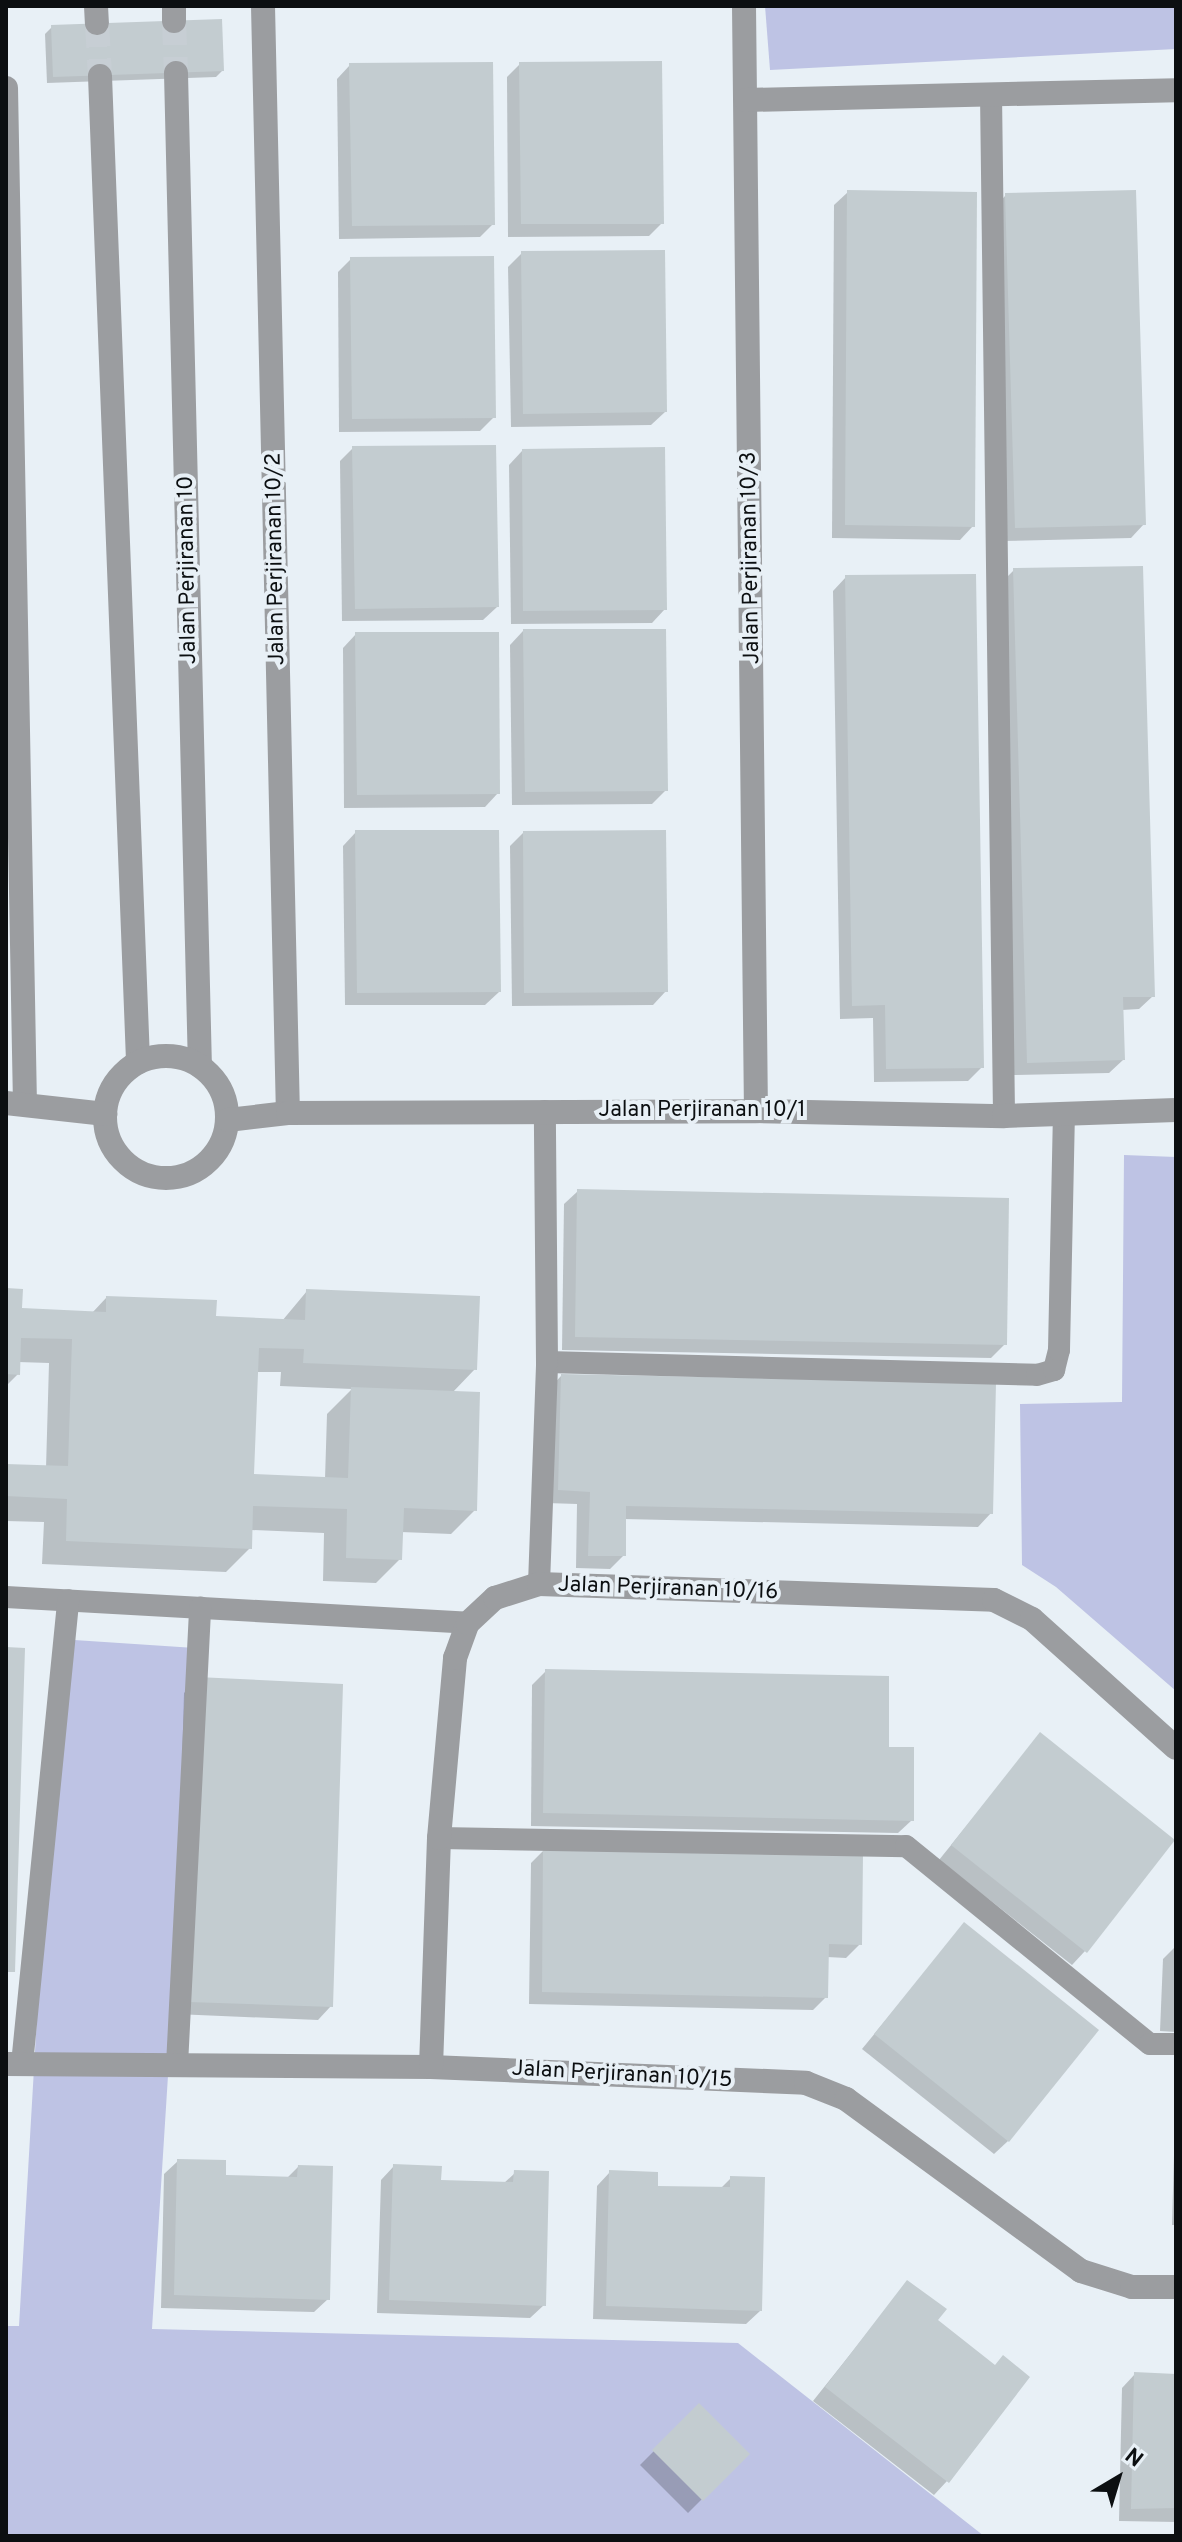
<!DOCTYPE html>
<style>
body{margin:0}
#map{position:relative;width:1182px;height:2542px;overflow:hidden;background:#e8f0f6;font-family:Overpass,sans-serif}
div>[style]{position:absolute}
.green>*{inset:0;background:#bec3e4}
.shadow>*{inset:0;background:#0003}
.building>*{inset:0;background:#c3ccd0}
.street-tunnel>*{height:24px;margin-top:-12px;transform-origin:0;background:repeating-linear-gradient(90deg,#c7ced4 0 24px,transparent 0 36px)}
.lane>*{height:22px;margin:-11px;padding:0 11px;transform-origin:11px;border-radius:11px;background:#9b9da0}
.street>*{height:24px;margin:-12px;padding:0 12px;transform-origin:12px;border-radius:12px;background:#9b9da0}
.street>.ring{margin:-12px;padding:0;box-sizing:content-box;background:none;border:24px solid #9b9da0;border-radius:50%}
span{translate:-50% -50%;white-space:nowrap;text-align:center;line-height:1.15;-webkit-text-stroke:8px #e8f0f6;paint-order:stroke}
.street-label{font-size:22px;color:#0c0f11}
.frame{position:absolute;inset:0;border:8px solid #0c0f11;pointer-events:none}
.north{position:absolute;left:1078px;top:2438px;width:80px;height:80px;-webkit-text-stroke:6px #e8f0f6;paint-order:stroke;rotate:38deg;font-size:22px;font-weight:700;line-height:32px;text-align:center;color:#0c0f11}
.north::after{content:'';display:block;margin:auto;width:28px;height:36px;background:#0c0f11;clip-path:polygon(50% 0,100% 100%,50% 72%,0 100%)}
</style>
<div id="map">
<div class="green">
<i style="clip-path:polygon(765px 6px,1176px 6px,1176px 49px,770px 70px)"></i>
<i style="clip-path:polygon(1124px 1155px,1176px 1157px,1176px 1691px,1056px 1587px,1022px 1565px,1020px 1404px,1122px 1402px)"></i>
<i style="clip-path:polygon(59px 1639px,195px 1648px,152px 2329px,738px 2343px,984px 2536px,6px 2536px,6px 2326px,19px 2326px)"></i>
</div>
<div class="shadow">
<i style="clip-path:polygon(52px 27px,222px 71px,216px 77px,47px 83px,45px 34px)"></i>
<i style="clip-path:polygon(520px 64px,662px 223px,649px 236px,508px 237px,507px 77px)"></i>
<i style="clip-path:polygon(350px 65px,493px 224px,480px 237px,339px 239px,337px 79px)"></i>
<i style="clip-path:polygon(848px 192px,973px 526px,960px 540px,832px 538px,834px 205px)"></i>
<i style="clip-path:polygon(1006px 195px,1144px 524px,1131px 538px,1002px 541px,993px 209px)"></i>
<i style="clip-path:polygon(522px 253px,665px 412px,651px 425px,511px 427px,508px 267px)"></i>
<i style="clip-path:polygon(351px 259px,494px 417px,480px 431px,339px 432px,338px 272px)"></i>
<i style="clip-path:polygon(353px 448px,497px 607px,483px 620px,342px 621px,340px 461px)"></i>
<i style="clip-path:polygon(522px 451px,665px 609px,652px 623px,511px 624px,509px 465px)"></i>
<i style="clip-path:polygon(1014px 570px,1153px 996px,1139px 1009px,1122px 1010px,1123px 1060px,1109px 1073px,1014px 1075px,1000px 584px)"></i>
<i style="clip-path:polygon(846px 577px,982px 1067px,968px 1081px,874px 1082px,873px 1018px,840px 1019px,833px 591px)"></i>
<i style="clip-path:polygon(523px 631px,666px 790px,652px 804px,512px 805px,510px 645px)"></i>
<i style="clip-path:polygon(356px 634px,498px 793px,485px 807px,344px 808px,343px 648px)"></i>
<i style="clip-path:polygon(356px 832px,499px 992px,485px 1005px,345px 1005px,343px 846px)"></i>
<i style="clip-path:polygon(523px 833px,666px 991px,653px 1005px,512px 1006px,510px 846px)"></i>
<i style="clip-path:polygon(578px 1191px,1005px 1344px,991px 1358px,562px 1350px,564px 1204px)"></i>
<i style="clip-path:polygon(evenodd,6px 1290px,20px 1310px,92px 1313px,106px 1298px,213px 1318px,282px 1321px,307px 1291px,475px 1369px,452px 1393px,475px 1510px,451px 1534px,401px 1532px,400px 1559px,376px 1583px,323px 1581px,324px 1533px,251px 1530px,250px 1548px,226px 1572px,42px 1564px,44px 1522px,6px 1521px,6px 1466px,46px 1468px,49px 1363px,18px 1362px,18px 1374px,6px 1386px,6px 1290px,256px 1372px,281px 1372px,280px 1386px,352px 1389px,327px 1414px,325px 1479px,252px 1476px,256px 1372px)"></i>
<i style="clip-path:polygon(561px 1376px,991px 1513px,978px 1527px,624px 1519px,624px 1555px,610px 1569px,576px 1568px,577px 1504px,546px 1503px,548px 1390px)"></i>
<i style="clip-path:polygon(546px 1671px,887px 1749px,912px 1820px,898px 1833px,531px 1826px,532px 1685px)"></i>
<i style="clip-path:polygon(198px 1679px,331px 2006px,318px 2020px,175px 2014px,184px 1693px)"></i>
<i style="clip-path:polygon(1040px 1735px,1085px 1951px,1072px 1965px,939px 1860px)"></i>
<i style="clip-path:polygon(544px 1850px,860px 1944px,846px 1958px,827px 1957px,826px 1997px,813px 2010px,529px 2004px,531px 1863px)"></i>
<i style="clip-path:polygon(964px 1925px,1008px 2141px,994px 2154px,862px 2049px)"></i>
<i style="clip-path:polygon(1176px 1946px,1176px 2032px,1160px 2031px,1163px 1959px)"></i>
<i style="clip-path:polygon(1176px 2085px,1176px 2225px,1172px 2225px)"></i>
<i style="clip-path:polygon(178px 2161px,224px 2176px,287px 2178px,298px 2167px,328px 2299px,314px 2312px,161px 2308px,164px 2174px)"></i>
<i style="clip-path:polygon(394px 2166px,439px 2182px,503px 2184px,515px 2173px,544px 2305px,530px 2318px,377px 2313px,381px 2180px)"></i>
<i style="clip-path:polygon(610px 2172px,656px 2188px,720px 2189px,731px 2178px,760px 2311px,746px 2324px,593px 2319px,597px 2186px)"></i>
<i style="clip-path:polygon(908px 2282px,935px 2320px,994px 2366px,947px 2481px,934px 2495px,813px 2401px)"></i>
<i style="clip-path:polygon(1135px 2374px,1176px 2376px,1176px 2522px,1119px 2521px,1122px 2388px)"></i>
<i style="clip-path:polygon(699px 2406px,747px 2454px,688px 2513px,640px 2465px)"></i>
</div>
<div class="building">
<i style="clip-path:polygon(222px 19px,224px 71px,53px 77px,51px 25px)"></i>
<i style="clip-path:polygon(662px 61px,664px 224px,521px 224px,519px 62px)"></i>
<i style="clip-path:polygon(493px 62px,495px 225px,352px 226px,349px 63px)"></i>
<i style="clip-path:polygon(847px 190px,977px 192px,975px 527px,845px 525px)"></i>
<i style="clip-path:polygon(1136px 190px,1146px 525px,1015px 528px,1005px 193px)"></i>
<i style="clip-path:polygon(665px 250px,667px 412px,523px 414px,521px 251px)"></i>
<i style="clip-path:polygon(494px 256px,496px 418px,352px 419px,350px 257px)"></i>
<i style="clip-path:polygon(496px 445px,499px 607px,355px 609px,352px 446px)"></i>
<i style="clip-path:polygon(665px 447px,667px 610px,523px 611px,522px 449px)"></i>
<i style="clip-path:polygon(1143px 566px,1155px 997px,1123px 997px,1125px 1060px,1027px 1063px,1013px 568px)"></i>
<i style="clip-path:polygon(976px 574px,984px 1068px,886px 1069px,885px 1005px,852px 1006px,845px 575px)"></i>
<i style="clip-path:polygon(523px 629px,666px 629px,668px 791px,525px 792px)"></i>
<i style="clip-path:polygon(355px 632px,499px 632px,500px 794px,357px 795px)"></i>
<i style="clip-path:polygon(355px 830px,499px 830px,501px 992px,357px 993px)"></i>
<i style="clip-path:polygon(666px 830px,668px 992px,524px 993px,523px 831px)"></i>
<i style="clip-path:polygon(577px 1189px,1009px 1198px,1007px 1345px,575px 1337px)"></i>
<i style="clip-path:polygon(6px 1288px,23px 1289px,22px 1308px,106px 1312px,106px 1296px,217px 1300px,216px 1316px,305px 1320px,306px 1289px,480px 1296px,477px 1370px,303px 1363px,304px 1349px,259px 1348px,254px 1474px,348px 1478px,351px 1387px,480px 1392px,477px 1511px,404px 1508px,402px 1560px,346px 1558px,347px 1509px,253px 1506px,252px 1549px,66px 1541px,67px 1499px,6px 1496px,6px 1464px,68px 1466px,72px 1339px,21px 1338px,20px 1375px,6px 1374px)"></i>
<i style="clip-path:polygon(561px 1374px,996px 1383px,993px 1514px,626px 1506px,626px 1556px,588px 1556px,590px 1492px,558px 1490px)"></i>
<i style="clip-path:polygon(6px 1647px,25px 1648px,15px 1972px,6px 1972px)"></i>
<i style="clip-path:polygon(545px 1669px,889px 1676px,889px 1747px,914px 1747px,914px 1821px,543px 1813px)"></i>
<i style="clip-path:polygon(197px 1677px,343px 1684px,333px 2007px,188px 2002px)"></i>
<i style="clip-path:polygon(1040px 1732px,1175px 1840px,1087px 1953px,951px 1845px)"></i>
<i style="clip-path:polygon(543px 1848px,863px 1854px,862px 1945px,829px 1944px,828px 1998px,542px 1992px)"></i>
<i style="clip-path:polygon(964px 1922px,1099px 2030px,1009px 2142px,874px 2034px)"></i>
<i style="clip-path:polygon(177px 2159px,226px 2160px,226px 2175px,297px 2177px,298px 2165px,333px 2166px,330px 2300px,174px 2295px)"></i>
<i style="clip-path:polygon(393px 2164px,442px 2166px,441px 2180px,513px 2182px,514px 2170px,549px 2171px,546px 2306px,389px 2300px)"></i>
<i style="clip-path:polygon(609px 2170px,658px 2172px,658px 2186px,730px 2187px,730px 2176px,765px 2177px,762px 2311px,606px 2306px)"></i>
<i style="clip-path:polygon(907px 2280px,947px 2309px,938px 2320px,995px 2365px,1003px 2355px,1030px 2377px,949px 2483px,825px 2387px)"></i>
<i style="clip-path:polygon(1134px 2372px,1176px 2374px,1176px 2508px,1131px 2509px)"></i>
<i style="clip-path:polygon(699px 2403px,750px 2454px,703px 2501px,652px 2450px)"></i>
</div>
<div class="street-tunnel">
<i style="left:174px;top:21px;width:52px;rotate:87.8deg"></i>
<i style="left:97px;top:23px;width:53px;rotate:86.8deg"></i>
</div>
<div class="lane">
<i style="left:991px;top:94px;width:1022px;rotate:89.27deg"></i>
<i style="left:547px;top:1362px;width:490px;rotate:1.5deg"></i>
<i style="left:1037px;top:1375px;width:18px;rotate:-16deg"></i>
<i style="left:1054px;top:1370px;width:21px;rotate:-76deg"></i>
<i style="left:1059px;top:1350px;width:234px;rotate:-88.8deg"></i>
<i style="left:539px;top:1584px;width:222px;rotate:-87.9deg"></i>
<i style="left:547px;top:1362px;width:251px;rotate:-90.5deg"></i>
<i style="left:6px;top:1597px;width:463px;rotate:3.2deg"></i>
<i style="left:439px;top:1838px;width:467px;rotate:1deg"></i>
<i style="left:906px;top:1846px;width:314px;rotate:39.1deg"></i>
<i style="left:1150px;top:2044px;width:26px"></i>
<i style="left:22px;top:2064px;width:466px;rotate:-84.3deg"></i>
<i style="left:177px;top:2065px;width:458px;rotate:-87.1deg"></i>
</div>
<div class="street">
<i style="left:96px;top:6px;width:17px;rotate:87deg"></i>
<i style="left:174px;top:6px;width:15px;rotate:90deg"></i>
<i style="left:263px;top:6px;width:1107px;rotate:88.71deg"></i>
<i style="left:744px;top:6px;width:1105px;rotate:89.38deg"></i>
<i style="left:176px;top:73px;width:993px;rotate:88.62deg"></i>
<i style="left:100px;top:76px;width:987px;rotate:87.79deg"></i>
<i style="left:6px;top:88px;width:1015px;rotate:88.93deg"></i>
<i style="left:746px;top:100px;width:430px;rotate:-1.3deg"></i>
<i class="ring" style="left:105px;top:1056px;width:98px;height:98px"></i>
<i style="left:6px;top:1103px;width:100px;rotate:6.3deg"></i>
<i style="left:228px;top:1120px;width:60px;rotate:-6.7deg"></i>
<i style="left:288px;top:1113px;width:468px;rotate:-0.2deg"></i>
<i style="left:756px;top:1111px;width:248px;rotate:1.2deg"></i>
<i style="left:1004px;top:1116px;width:172px;rotate:-2deg"></i>
<i style="left:6px;top:2064px;width:425px;rotate:0.4deg"></i>
<i style="left:431px;top:2067px;width:375px;rotate:2.4deg"></i>
<i style="left:806px;top:2083px;width:43px;rotate:21.8deg"></i>
<i style="left:846px;top:2099px;width:291px;rotate:36.2deg"></i>
<i style="left:1081px;top:2271px;width:53px;rotate:17.4deg"></i>
<i style="left:1132px;top:2287px;width:44px"></i>
<i style="left:431px;top:2067px;width:229px;rotate:-88deg"></i>
<i style="left:439px;top:1838px;width:181px;rotate:-84.9deg"></i>
<i style="left:455px;top:1658px;width:37px;rotate:-70deg"></i>
<i style="left:468px;top:1623px;width:37px;rotate:-43deg"></i>
<i style="left:495px;top:1598px;width:46px;rotate:-17.7deg"></i>
<i style="left:539px;top:1584px;width:455px;rotate:2deg"></i>
<i style="left:994px;top:1600px;width:42px;rotate:26.6deg"></i>
<i style="left:1032px;top:1619px;width:193px;rotate:41.9deg"></i>
</div>
<div class="street-label">
<span style="left:751px;top:558px;rotate:-91deg">Jalan Perjiranan 10/3</span>
<span style="left:276px;top:559px;rotate:-91deg">Jalan Perjiranan 10/2</span>
<span style="left:188px;top:570px;rotate:-91deg">Jalan Perjiranan 10</span>
<span style="left:702px;top:1111px">Jalan Perjiranan 10/1</span>
<span style="left:668px;top:1589px;rotate:2deg">Jalan Perjiranan 10/16</span>
<span style="left:622px;top:2075px;rotate:3deg">Jalan Perjiranan 10/15</span>
</div>
<div class="frame"></div>
<div class="north">N</div>
</div>
